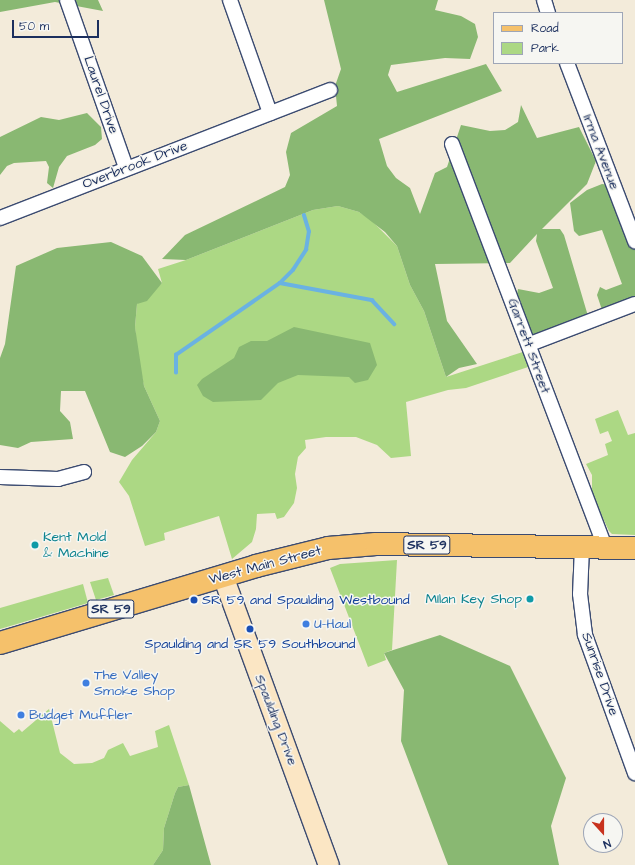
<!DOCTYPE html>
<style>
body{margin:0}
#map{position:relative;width:635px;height:865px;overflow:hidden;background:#f3ebda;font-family:"Architects Daughter",sans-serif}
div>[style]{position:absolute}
.green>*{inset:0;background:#acd884}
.forest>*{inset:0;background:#89b872}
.stream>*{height:3.5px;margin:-1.75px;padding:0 1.75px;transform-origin:1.75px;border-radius:1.75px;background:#6ab2e2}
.roads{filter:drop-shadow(1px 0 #3b4b71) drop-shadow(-1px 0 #3b4b71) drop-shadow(0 1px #3b4b71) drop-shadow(0 -1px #3b4b71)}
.street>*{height:14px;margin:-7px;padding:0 7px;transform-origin:7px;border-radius:7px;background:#fff}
.secondary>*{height:20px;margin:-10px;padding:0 10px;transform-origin:10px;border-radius:10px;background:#fbe6c4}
.primary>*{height:22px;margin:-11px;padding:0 11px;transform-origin:11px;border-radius:11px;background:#f5c16b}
.dots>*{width:11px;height:11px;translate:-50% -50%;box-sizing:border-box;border:2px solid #f6f6f2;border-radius:50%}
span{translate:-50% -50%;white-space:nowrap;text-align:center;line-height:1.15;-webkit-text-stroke:3px #f6f6f2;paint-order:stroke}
.shield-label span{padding:1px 3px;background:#f6f6f2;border:1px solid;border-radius:3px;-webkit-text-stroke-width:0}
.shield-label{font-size:13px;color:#1b2f5e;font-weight:700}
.street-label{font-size:14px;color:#1b2f5e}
.culture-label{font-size:14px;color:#0d838f}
.left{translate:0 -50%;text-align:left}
.right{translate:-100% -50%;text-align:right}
.transit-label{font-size:14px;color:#164399}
.shop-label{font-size:14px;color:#366cbe}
.legend{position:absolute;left:493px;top:12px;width:130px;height:52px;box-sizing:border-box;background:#f6f6f2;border:1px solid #9ea6b7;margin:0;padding:5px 7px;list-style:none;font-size:12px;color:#1b2f5e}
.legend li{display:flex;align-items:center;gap:8px;height:20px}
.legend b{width:20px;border:1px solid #9ea6b7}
.north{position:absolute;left:583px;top:813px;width:40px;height:40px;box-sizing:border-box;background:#f6f6f2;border:1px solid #9ea6b7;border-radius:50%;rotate:159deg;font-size:11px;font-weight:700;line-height:16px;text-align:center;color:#1b2f5e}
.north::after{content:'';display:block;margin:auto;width:14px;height:18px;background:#c8321e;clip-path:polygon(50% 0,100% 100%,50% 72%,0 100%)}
.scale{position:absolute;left:12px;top:20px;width:87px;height:18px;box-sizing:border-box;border:2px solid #1b2f5e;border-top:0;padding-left:5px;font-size:12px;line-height:14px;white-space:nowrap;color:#1b2f5e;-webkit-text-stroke:3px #f6f6f2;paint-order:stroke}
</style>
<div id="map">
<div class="green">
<i style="clip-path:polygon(338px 206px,359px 212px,371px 220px,397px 246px,410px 285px,424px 311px,446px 377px,532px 349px,537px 364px,466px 388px,448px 390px,406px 402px,411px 456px,391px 458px,377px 445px,356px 437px,326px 437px,305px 440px,306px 448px,298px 457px,295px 474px,297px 488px,294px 503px,284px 517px,277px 519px,275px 513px,257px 514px,256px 529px,252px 542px,232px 559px,219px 516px,164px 533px,165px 540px,145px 546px,129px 496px,119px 482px,132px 460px,156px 432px,160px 421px,144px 386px,138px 359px,135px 327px,137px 304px,162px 283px,158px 269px,186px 260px,313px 210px)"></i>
<i style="clip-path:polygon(618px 410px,628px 435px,635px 433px,635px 535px,612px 534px,609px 531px,592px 495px,592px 475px,586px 464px,608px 455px,605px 444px,612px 441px,608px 431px,600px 434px,595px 419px)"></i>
<i style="clip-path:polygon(397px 560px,392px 650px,384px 653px,386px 660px,368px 667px,330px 568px,340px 564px)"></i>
<i style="clip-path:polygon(108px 578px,114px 595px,96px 600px,90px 582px)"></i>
<i style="clip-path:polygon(83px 584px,88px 603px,0 629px,0 608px)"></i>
<i style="clip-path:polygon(49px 709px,60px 753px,74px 764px,92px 763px,104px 758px,108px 750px,123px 743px,130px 756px,158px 747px,155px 731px,169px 725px,189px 785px,178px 787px,175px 793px,164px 828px,163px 850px,153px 865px,0 865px,0 721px,14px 733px,19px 729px,22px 732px)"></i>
</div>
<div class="forest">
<i style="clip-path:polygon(0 0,98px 0,103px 11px,55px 2px,0 12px)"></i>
<i style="clip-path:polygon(324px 0,438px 0,435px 10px,461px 16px,475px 24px,478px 37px,470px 59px,445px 58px,391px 65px,388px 75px,397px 92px,486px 64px,502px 91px,379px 139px,387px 166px,396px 178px,410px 188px,420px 214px,435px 173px,447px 167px,461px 125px,490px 131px,505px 130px,518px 122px,521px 105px,537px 138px,579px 127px,596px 161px,587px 184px,542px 229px,560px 229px,564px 235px,588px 316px,533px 338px,516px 299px,518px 289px,539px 293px,553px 288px,536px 241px,537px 234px,510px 263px,435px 264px,447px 321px,477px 364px,459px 368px,446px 377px,424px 311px,410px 285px,397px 246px,385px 232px,359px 212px,338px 206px,313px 210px,186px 260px,162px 259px,185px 235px,285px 187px,290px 175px,286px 152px,291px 133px,337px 106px,335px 86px,341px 69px)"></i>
<i style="clip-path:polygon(87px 113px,101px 127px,102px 139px,95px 145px,67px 156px,59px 167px,53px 188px,47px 183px,49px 167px,46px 161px,14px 163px,7px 166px,0 175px,0 137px,41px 117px,59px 120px)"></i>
<i style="clip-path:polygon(602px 184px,609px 185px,635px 246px,635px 304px,604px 316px,597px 295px,600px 287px,606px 290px,622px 284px,602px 230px,579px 236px,574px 231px,570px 203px,587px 190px)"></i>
<i style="clip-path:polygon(111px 242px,142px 256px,162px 283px,147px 301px,137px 304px,135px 327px,144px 386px,160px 421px,156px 432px,142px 446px,125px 457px,110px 452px,85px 391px,61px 391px,60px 411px,70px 422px,73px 439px,31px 442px,18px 448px,0 445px,0 358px,5px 344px,16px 266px,57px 248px)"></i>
<i style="clip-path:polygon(294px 327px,370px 343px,377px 365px,368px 380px,355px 383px,349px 377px,298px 375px,278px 383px,261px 400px,213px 402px,203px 396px,197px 385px,202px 379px,234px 358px,239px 347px,251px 341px,267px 341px)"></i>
<i style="clip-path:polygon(440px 635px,510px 666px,566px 778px,551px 826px,559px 865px,448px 865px,401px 741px,404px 690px,384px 653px)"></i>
<i style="clip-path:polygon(189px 785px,211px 865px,153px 865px,163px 850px,164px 828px,175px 793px,178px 787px)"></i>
</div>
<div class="stream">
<i style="left:280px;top:283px;width:94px;rotate:10.5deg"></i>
<i style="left:372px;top:300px;width:33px;rotate:47deg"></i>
<i style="left:176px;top:373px;width:18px;rotate:-90deg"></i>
<i style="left:176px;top:355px;width:126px;rotate:-34.7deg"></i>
<i style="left:280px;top:283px;width:18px;rotate:-45deg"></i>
<i style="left:293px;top:270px;width:24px;rotate:-57deg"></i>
<i style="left:306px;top:250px;width:18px;rotate:-81deg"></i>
<i style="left:309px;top:232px;width:17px;rotate:-107deg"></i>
</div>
<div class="roads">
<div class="street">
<i style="left:67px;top:0;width:178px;rotate:70.6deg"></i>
<i style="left:230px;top:0;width:120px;rotate:70.5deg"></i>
<i style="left:544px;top:0;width:14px;rotate:73deg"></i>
<i style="left:567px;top:63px;width:191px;rotate:69.1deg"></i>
<i style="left:452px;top:144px;width:431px;rotate:69.2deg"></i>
<i style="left:0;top:218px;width:354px;rotate:-21.2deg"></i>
<i style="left:530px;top:344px;width:112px;rotate:-20.9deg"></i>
<i style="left:0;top:477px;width:58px;rotate:2deg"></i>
<i style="left:58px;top:479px;width:27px;rotate:-15deg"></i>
<i style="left:582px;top:547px;width:47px;rotate:92.4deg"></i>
<i style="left:580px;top:594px;width:41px;rotate:83deg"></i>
<i style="left:585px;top:635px;width:147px;rotate:70.1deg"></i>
</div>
<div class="secondary">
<i style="left:223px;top:576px;width:308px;rotate:69.9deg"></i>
</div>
<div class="primary">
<i style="left:0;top:643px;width:267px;rotate:-16.7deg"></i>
<i style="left:256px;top:566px;width:74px;rotate:-14deg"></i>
<i style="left:328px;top:548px;width:48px;rotate:-4.8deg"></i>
<i style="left:376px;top:544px;width:259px;rotate:0.9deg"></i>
</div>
</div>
<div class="dots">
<i style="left:35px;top:545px;background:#0f9aa8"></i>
<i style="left:530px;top:599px;background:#0f9aa8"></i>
<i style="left:194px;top:600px;background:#1a4fb4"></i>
<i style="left:306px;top:624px;background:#3f7fe0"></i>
<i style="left:250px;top:629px;background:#1a4fb4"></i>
<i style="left:86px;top:683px;background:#3f7fe0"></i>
<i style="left:21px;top:715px;background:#3f7fe0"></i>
</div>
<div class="shield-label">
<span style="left:427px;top:545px">SR 59</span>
<span style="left:111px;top:609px">SR 59</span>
</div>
<div class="street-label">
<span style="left:101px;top:95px;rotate:71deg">Laurel Drive</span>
<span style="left:601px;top:152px;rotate:69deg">Irma Avenue</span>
<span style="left:135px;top:165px;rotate:-21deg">Overbrook Drive</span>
<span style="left:529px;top:346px;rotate:70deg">Garrett Street</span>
<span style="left:265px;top:565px;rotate:-15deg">West Main Street</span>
<span style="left:600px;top:674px;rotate:71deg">Sunrise Drive</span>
<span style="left:276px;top:720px;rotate:69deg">Spaulding Drive</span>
</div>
<div class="culture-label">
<span class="left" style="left:43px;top:545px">Kent Mold<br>&amp; Machine</span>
<span class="right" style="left:522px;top:599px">MIlan Key Shop</span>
</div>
<div class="transit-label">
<span class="left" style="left:202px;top:600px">SR 59 and Spaulding Westbound</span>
<span style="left:250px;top:644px">Spaulding and SR 59 Southbound</span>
</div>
<div class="shop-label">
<span class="left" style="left:314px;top:624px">U-Haul</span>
<span class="left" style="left:94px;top:683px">The Valley<br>Smoke Shop</span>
<span class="left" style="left:29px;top:715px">Budget Muffler</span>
</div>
<ul class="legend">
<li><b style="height:5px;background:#f5c16b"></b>Road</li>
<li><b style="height:11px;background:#acd884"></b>Park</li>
</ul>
<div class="north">N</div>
<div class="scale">50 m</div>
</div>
